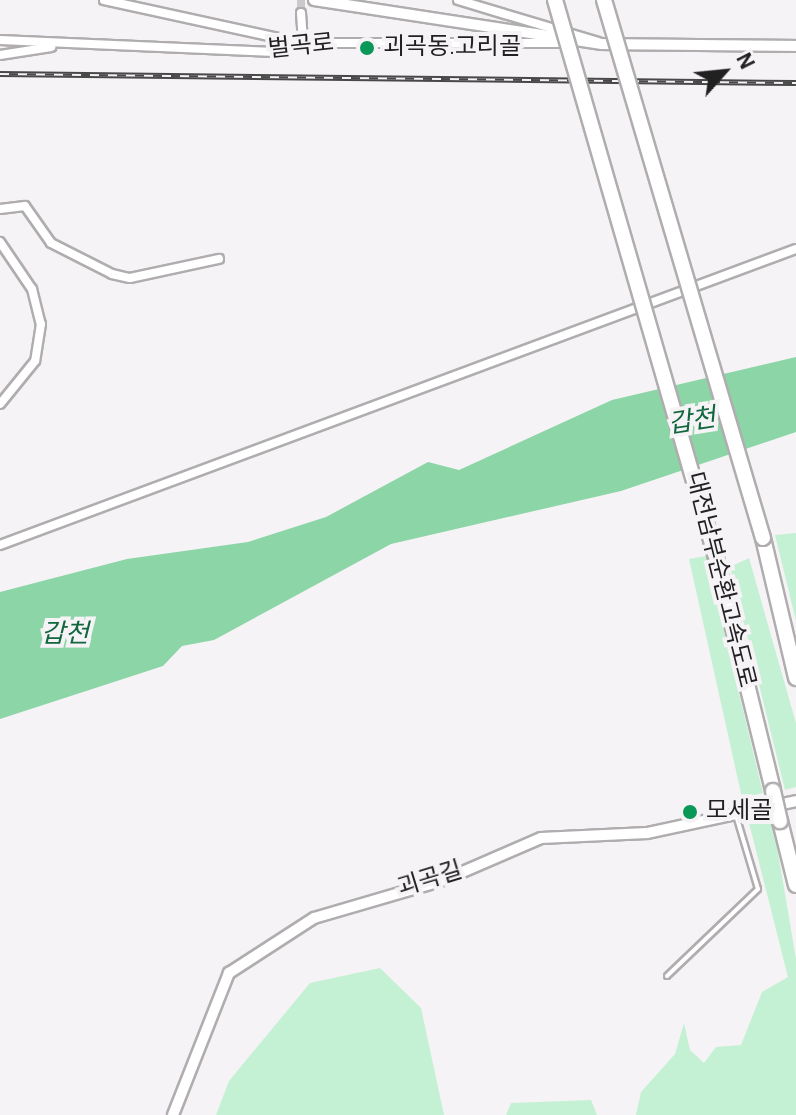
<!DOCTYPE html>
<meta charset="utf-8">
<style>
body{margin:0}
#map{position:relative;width:796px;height:1115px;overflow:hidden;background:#f6f3f6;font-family:"Alegreya Sans","Noto Sans KR",sans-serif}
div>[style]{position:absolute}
.green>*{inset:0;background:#c4f1d3}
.water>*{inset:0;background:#8bd5a6}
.minor-tunnel>*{height:8px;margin-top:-4px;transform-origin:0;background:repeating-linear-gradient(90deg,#ccc9cc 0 8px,transparent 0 12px)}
.roads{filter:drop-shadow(2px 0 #b0adaf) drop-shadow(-2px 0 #b0adaf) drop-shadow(0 2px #b0adaf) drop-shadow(0 -2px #b0adaf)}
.service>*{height:4px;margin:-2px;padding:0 2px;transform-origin:2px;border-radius:2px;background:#fff}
.minor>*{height:8px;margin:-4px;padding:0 4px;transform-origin:4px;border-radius:4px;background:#fff}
.tertiary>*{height:10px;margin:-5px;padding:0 5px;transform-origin:5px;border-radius:5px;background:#fff}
.motorway>*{height:14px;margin:-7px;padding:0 7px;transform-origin:7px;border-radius:7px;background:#fff}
.rail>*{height:6px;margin-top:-3px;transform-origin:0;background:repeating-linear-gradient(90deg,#f6f3f6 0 9px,#494849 0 18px);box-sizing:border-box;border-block:2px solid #494849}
.bridges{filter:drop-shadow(2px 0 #b0adaf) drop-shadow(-2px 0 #b0adaf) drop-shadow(0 2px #b0adaf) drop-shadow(0 -2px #b0adaf)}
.motorway-bridge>*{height:14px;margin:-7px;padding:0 7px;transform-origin:7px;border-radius:7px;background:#fff}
.dots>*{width:22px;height:22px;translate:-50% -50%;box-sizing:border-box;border:4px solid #f6f3f6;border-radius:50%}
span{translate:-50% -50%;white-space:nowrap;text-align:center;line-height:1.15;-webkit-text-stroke:8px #f6f3f6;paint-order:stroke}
.street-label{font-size:24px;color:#222122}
.poi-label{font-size:24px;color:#222122}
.left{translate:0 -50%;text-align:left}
.water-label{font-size:26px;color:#11673d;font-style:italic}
.north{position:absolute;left:684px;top:32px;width:80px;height:80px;-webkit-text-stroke:6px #f6f3f6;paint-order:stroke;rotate:63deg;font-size:22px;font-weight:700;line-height:32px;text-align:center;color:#222122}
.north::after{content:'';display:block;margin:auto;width:28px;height:36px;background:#222122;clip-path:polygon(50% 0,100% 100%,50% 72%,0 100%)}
</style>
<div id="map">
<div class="green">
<i style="clip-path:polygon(796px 533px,796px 621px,775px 535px)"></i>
<i style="clip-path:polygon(706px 556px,763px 793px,742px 798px,689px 559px)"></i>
<i style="clip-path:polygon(749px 558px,796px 723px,796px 787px,785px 790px,730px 567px)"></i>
<i style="clip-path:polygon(772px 817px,796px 959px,796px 1115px,636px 1115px,641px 1092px,675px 1054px,684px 1023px,690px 1050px,704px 1063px,716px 1047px,741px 1045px,762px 992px,788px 977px,749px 823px)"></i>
<i style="clip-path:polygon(380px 968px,421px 1008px,444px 1115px,216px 1115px,229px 1081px,310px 983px)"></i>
<i style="clip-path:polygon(591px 1100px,597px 1115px,506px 1115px,511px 1103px)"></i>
</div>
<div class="water">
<i style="clip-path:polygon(796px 357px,796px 432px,621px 491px,391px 544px,214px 640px,182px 646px,163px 666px,0 719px,0 592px,127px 559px,248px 542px,326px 517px,428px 462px,459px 470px,612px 400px)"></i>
</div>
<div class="minor-tunnel">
<i style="left:301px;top:0;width:13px;rotate:90deg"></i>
</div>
<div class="roads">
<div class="service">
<i style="left:667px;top:976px;width:126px;rotate:-43.7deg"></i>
<i style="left:758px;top:889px;width:77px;rotate:-106.6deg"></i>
</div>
<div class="minor">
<i style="left:104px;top:0;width:203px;rotate:12.3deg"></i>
<i style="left:458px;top:0;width:146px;rotate:16.7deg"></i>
<i style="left:301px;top:13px;width:30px;rotate:86deg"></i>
<i style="left:0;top:40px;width:280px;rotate:2.5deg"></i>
<i style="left:280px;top:52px;width:25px;rotate:-21deg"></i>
<i style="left:303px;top:43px;width:266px"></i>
<i style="left:0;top:55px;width:52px;rotate:-8.9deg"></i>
<i style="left:0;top:209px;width:25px;rotate:-7deg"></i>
<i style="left:25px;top:206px;width:45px;rotate:54.9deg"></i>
<i style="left:51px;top:243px;width:68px;rotate:26.9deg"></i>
<i style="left:112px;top:274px;width:18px;rotate:13deg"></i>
<i style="left:130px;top:278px;width:91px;rotate:-12.1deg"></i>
<i style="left:0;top:242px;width:57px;rotate:55.8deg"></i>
<i style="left:32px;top:289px;width:36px;rotate:76deg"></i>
<i style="left:41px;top:324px;width:37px;rotate:99deg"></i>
<i style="left:35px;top:361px;width:55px;rotate:129.1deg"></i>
<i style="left:0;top:545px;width:849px;rotate:-20.4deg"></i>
</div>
<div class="tertiary">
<i style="left:314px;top:0;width:291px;rotate:8.7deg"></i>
<i style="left:602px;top:44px;width:194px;rotate:0.6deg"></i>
<i style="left:173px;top:1115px;width:153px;rotate:-68.5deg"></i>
<i style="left:229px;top:973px;width:101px;rotate:-32.9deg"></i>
<i style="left:314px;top:918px;width:135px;rotate:-16.3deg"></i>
<i style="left:444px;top:880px;width:106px;rotate:-23.4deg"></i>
<i style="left:541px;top:838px;width:106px;rotate:-2.7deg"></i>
<i style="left:647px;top:833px;width:152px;rotate:-12.1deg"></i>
</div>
<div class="motorway">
<i style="left:763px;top:538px;width:144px;rotate:76.7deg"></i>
<i style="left:715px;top:554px;width:244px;rotate:76.2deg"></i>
<i style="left:780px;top:821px;width:66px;rotate:76deg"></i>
</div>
</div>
<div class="rail">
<i style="left:0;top:74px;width:796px;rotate:0.65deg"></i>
</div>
<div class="bridges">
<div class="motorway-bridge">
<i style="left:555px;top:0;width:577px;rotate:73.89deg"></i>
<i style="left:604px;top:0;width:561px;rotate:73.54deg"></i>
<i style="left:773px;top:791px;width:31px;rotate:77deg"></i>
</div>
</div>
<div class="dots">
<i style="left:367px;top:48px;background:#0a9859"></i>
<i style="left:690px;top:812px;background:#0a9859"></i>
</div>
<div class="street-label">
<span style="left:301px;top:47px;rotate:-6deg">벌곡로</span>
<span style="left:720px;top:580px;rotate:76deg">대전남부순환고속도로</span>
<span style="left:430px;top:880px;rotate:-17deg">괴곡길</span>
</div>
<div class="poi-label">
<span class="left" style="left:383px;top:48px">괴곡동.고리골</span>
<span class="left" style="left:706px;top:812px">모세골</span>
</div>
<div class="water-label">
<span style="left:692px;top:422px;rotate:-9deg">갑천</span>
<span style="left:65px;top:635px">갑천</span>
</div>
<div class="north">N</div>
</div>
